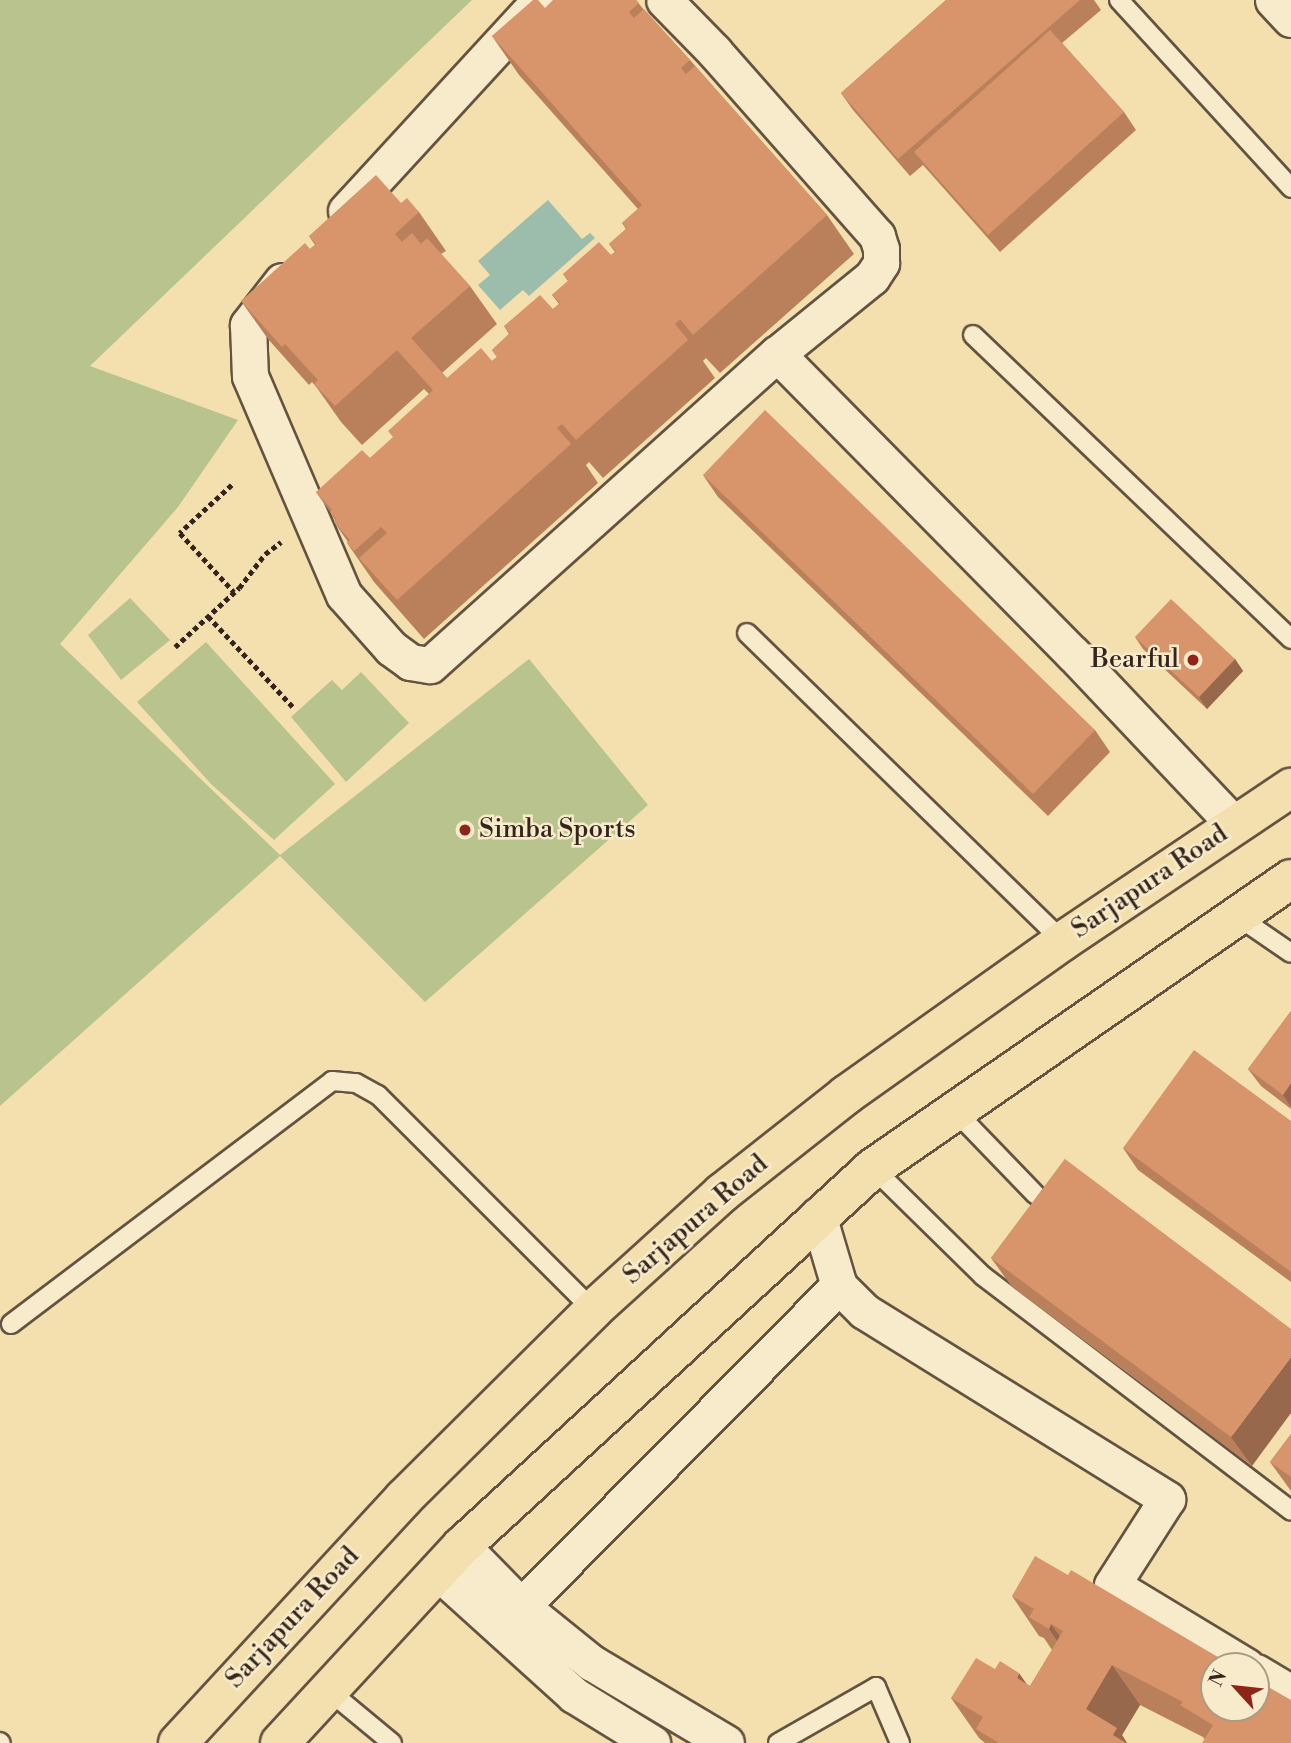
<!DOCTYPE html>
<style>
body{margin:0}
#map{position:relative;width:1291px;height:1743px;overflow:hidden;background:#f4e0af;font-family:"Libre Bodoni",serif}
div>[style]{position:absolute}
.green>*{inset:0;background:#b8c38d}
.water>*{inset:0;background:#9cbdab}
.path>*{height:4.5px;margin-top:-2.25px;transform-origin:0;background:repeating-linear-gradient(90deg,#34241c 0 5px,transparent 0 8.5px)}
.roads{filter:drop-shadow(2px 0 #645341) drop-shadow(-2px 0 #645341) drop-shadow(0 2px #645341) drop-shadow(0 -2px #645341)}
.service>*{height:18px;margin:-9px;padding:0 9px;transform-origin:9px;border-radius:9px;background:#f8ebcb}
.minor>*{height:35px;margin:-17.5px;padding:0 17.5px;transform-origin:17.5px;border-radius:17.5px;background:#f8ebcb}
.primary>*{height:38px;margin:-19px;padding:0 19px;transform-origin:19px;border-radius:19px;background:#f4e0af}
.wall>*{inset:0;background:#ba805c}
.shaded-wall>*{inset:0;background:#97684b}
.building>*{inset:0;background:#d8956b}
.dots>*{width:19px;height:19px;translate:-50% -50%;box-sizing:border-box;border:4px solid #f8ebcb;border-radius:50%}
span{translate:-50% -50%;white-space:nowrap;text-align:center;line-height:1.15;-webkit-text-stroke:5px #f8ebcb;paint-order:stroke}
.poi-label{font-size:26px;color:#34241c}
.right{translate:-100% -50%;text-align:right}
.left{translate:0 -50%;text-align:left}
.street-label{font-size:26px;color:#34241c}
.north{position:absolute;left:1200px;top:1652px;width:70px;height:70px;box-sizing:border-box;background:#f8ebcb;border:2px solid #aa9b85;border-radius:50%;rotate:297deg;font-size:19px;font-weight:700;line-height:28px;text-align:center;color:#34241c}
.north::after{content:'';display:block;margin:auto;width:24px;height:32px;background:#8f2418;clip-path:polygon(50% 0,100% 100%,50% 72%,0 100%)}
</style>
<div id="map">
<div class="green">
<i style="clip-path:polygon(0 0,472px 0,90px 366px,238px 420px,178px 507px,60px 644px,280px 855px,529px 659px,648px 805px,425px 1002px,280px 856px,0 1106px)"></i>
<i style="clip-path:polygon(130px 598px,170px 640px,121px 680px,88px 635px)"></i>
<i style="clip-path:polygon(206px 642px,335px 784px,274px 840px,211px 784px,137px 702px)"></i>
<i style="clip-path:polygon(361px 672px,409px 723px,346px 782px,291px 717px,332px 680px,342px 690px)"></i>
</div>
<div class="water">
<i style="clip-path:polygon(548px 200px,582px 239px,590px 233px,595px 238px,529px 296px,523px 290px,500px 310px,478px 285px,490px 275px,478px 261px)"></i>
</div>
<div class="path">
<i style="left:232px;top:485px;width:71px;rotate:137.3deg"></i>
<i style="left:180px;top:533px;width:80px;rotate:47.5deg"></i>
<i style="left:208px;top:616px;width:126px;rotate:46.9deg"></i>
<i style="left:175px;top:647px;width:87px;rotate:-42.7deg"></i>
<i style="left:239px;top:588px;width:43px;rotate:-52.6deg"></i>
<i style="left:265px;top:554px;width:20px;rotate:-37deg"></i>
</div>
<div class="roads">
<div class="service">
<i style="left:1119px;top:0;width:255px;rotate:47.5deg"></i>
<i style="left:973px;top:335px;width:440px;rotate:43.7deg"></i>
<i style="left:747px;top:633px;width:441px;rotate:44.3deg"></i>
<i style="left:1237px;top:916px;width:65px;rotate:34.4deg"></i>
<i style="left:954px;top:1110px;width:117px;rotate:46deg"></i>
<i style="left:873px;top:1168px;width:154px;rotate:44.5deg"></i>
<i style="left:983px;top:1276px;width:387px;rotate:37.3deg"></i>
<i style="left:11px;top:1324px;width:403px;rotate:-37.1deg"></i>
<i style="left:332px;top:1081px;width:24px;rotate:5deg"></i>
<i style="left:356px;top:1083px;width:25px;rotate:29deg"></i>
<i style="left:378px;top:1095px;width:304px;rotate:45deg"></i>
<i style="left:328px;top:1690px;width:83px;rotate:39.6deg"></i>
<i style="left:0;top:1742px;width:1px;rotate:45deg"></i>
<i style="left:778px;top:1743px;width:113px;rotate:-29.7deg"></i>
<i style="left:876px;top:1687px;width:61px;rotate:66.8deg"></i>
</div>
<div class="minor">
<i style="left:1273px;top:0;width:26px;rotate:47deg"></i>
<i style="left:346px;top:211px;width:287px;rotate:-47.4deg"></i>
<i style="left:282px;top:281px;width:56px;rotate:127.7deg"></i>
<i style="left:248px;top:325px;width:51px;rotate:87.8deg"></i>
<i style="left:250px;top:376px;width:238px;rotate:66.8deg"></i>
<i style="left:344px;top:595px;width:71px;rotate:48.4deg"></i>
<i style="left:391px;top:648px;width:24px;rotate:36deg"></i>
<i style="left:410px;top:662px;width:20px;rotate:9deg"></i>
<i style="left:430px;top:665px;width:466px;rotate:-41.9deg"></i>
<i style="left:777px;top:354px;width:122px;rotate:-39deg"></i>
<i style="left:872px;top:277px;width:17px;rotate:-57deg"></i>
<i style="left:881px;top:263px;width:14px;rotate:-90deg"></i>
<i style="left:881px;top:249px;width:14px;rotate:-107deg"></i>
<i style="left:877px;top:236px;width:247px;rotate:-131.4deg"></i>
<i style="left:714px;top:51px;width:71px;rotate:-134.4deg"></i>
<i style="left:777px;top:354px;width:421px;rotate:45.4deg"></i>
<i style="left:1073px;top:654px;width:234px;rotate:46.6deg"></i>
<i style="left:818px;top:1215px;width:74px;rotate:73.5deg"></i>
<i style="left:839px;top:1286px;width:35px;rotate:45deg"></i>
<i style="left:864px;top:1311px;width:357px;rotate:31.8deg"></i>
<i style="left:1167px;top:1499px;width:102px;rotate:122.6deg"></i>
<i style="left:1112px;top:1585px;width:157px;rotate:31.2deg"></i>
<i style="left:462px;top:1546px;width:84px;rotate:45.5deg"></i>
<i style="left:521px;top:1606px;width:91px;rotate:38.8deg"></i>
<i style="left:592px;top:1663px;width:156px;rotate:30.8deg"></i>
<i style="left:438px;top:1572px;width:183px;rotate:42.1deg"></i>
<i style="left:574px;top:1695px;width:92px;rotate:31.6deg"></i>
<i style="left:500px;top:1628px;width:482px;rotate:-45.3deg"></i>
<i style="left:1256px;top:1672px;width:41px;rotate:31deg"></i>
</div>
<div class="primary">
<i style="left:178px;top:1743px;width:333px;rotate:-47.3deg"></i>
<i style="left:404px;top:1498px;width:267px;rotate:-44.8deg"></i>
<i style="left:593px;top:1310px;width:174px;rotate:-42.2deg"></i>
<i style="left:722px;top:1193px;width:158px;rotate:-38.3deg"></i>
<i style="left:846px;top:1095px;width:266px;rotate:-35.4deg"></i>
<i style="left:1063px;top:941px;width:275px;rotate:-33.9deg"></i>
<i style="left:280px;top:1743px;width:268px;rotate:-47.3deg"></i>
<i style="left:462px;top:1546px;width:558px;rotate:-42.6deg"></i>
<i style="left:873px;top:1168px;width:508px;rotate:-34.66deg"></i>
</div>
</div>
<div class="wall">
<i style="clip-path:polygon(636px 0,644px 10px,690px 60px,827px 215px,854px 254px,720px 373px,706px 358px,703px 361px,715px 378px,603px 478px,589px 462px,586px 465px,598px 483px,424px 639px,374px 582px,347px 543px,348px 542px,334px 522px,335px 520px,330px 512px,316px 492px,370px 458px,393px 438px,429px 394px,424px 389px,362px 445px,341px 422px,317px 388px,312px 382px,309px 385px,268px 339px,241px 301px,315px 245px,309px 236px,401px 203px,419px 212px,446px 251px,441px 254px,470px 286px,497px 324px,442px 373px,447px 378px,492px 361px,497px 357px,492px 350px,509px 334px,504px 326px,553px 309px,559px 304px,552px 295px,568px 281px,563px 274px,611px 255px,615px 252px,609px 244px,626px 229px,622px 223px,638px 209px,519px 75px,492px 36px,545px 8px)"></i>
<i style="clip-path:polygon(946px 0,1094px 0,1101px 10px,1062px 43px,1124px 112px,1136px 130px,1000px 252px,923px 165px,910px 176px,853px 110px,841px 93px)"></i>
<i style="clip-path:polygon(703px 475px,1095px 730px,1110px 752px,1048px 816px,718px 497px)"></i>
<i style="clip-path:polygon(1135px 637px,1235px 659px,1243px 671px,1207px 709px,1143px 649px)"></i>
<i style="clip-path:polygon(1291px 1011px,1291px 1109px,1261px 1086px,1248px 1069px)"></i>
<i style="clip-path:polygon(1291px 1121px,1291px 1282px,1138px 1170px,1123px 1148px)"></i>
<i style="clip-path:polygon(1065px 1159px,1252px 1466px,1012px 1287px,991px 1258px)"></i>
<i style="clip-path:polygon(1291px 1434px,1291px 1491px,1270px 1462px)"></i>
<i style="clip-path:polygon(1012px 1596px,1256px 1708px,1204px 1739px,1203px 1737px,1140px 1705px,1122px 1735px,1127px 1743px,985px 1743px,979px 1738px,951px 1698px,995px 1669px,1030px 1686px,1052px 1650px,1044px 1638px,1039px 1636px)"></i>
</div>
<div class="shaded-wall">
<i style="clip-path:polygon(1235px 659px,1243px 671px,1207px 709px,1199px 697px)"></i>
<i style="clip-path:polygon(1291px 1083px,1291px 1107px,1283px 1095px)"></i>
<i style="clip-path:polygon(1291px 1357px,1291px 1413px,1252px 1466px,1231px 1437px)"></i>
<i style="clip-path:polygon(1051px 1624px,1079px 1664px,1076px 1668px,1049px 1629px)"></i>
<i style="clip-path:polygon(1112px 1665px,1140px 1705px,1122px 1735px,1127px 1743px,1118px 1743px,1086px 1709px)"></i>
<i style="clip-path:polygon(1019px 1673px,1047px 1713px,1017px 1678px)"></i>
</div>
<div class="building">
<i style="clip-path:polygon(533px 0,538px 0,545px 8px,553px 0,636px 0,639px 3px,629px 12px,634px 18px,644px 9px,690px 60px,681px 68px,686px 74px,695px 66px,827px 215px,693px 335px,680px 319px,675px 324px,688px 340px,576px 440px,562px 424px,557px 428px,571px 444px,397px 600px,359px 558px,387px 533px,381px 527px,354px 551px,347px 543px,350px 540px,334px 522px,336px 519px,330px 512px,332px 510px,316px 492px,362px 450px,370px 458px,393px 437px,388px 431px,433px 390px,397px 350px,335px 406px,314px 384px,318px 380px,285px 344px,282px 347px,241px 301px,305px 243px,310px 249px,316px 244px,309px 236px,376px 175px,401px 203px,407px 198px,419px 212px,395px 234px,402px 242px,412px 233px,421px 244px,427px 238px,470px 286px,411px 338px,447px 378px,481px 348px,492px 361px,497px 357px,492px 350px,510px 333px,504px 326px,540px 295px,553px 309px,560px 303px,552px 295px,569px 280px,563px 274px,599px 242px,611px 255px,616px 251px,609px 244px,627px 228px,622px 223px,642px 205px,492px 36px)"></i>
<i style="clip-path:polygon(946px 0,1080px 0,898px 159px,841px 93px)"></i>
<i style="clip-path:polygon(1050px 30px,1124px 112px,988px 235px,914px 152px)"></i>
<i style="clip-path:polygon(765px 410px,1095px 730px,1033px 794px,703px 475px)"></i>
<i style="clip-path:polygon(1171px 599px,1235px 659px,1199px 697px,1135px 637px)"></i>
<i style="clip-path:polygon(1291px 1011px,1291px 1083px,1283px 1095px,1248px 1069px)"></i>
<i style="clip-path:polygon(1194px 1050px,1291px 1121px,1291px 1272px,1123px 1148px)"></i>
<i style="clip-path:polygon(1065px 1159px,1291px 1329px,1291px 1357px,1231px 1437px,991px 1258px)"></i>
<i style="clip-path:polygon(1291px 1434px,1291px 1477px,1270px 1462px)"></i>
<i style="clip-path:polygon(1035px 1556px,1068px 1575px,1071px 1570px,1233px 1666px,1214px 1666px,1214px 1708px,1256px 1708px,1256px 1680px,1291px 1700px,1291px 1743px,1202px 1743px,1213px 1725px,1180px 1705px,1183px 1702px,1112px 1665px,1086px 1709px,1117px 1728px,1113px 1735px,1126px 1743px,999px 1743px,976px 1729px,983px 1717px,951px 1698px,976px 1658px,995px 1669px,1000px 1661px,1019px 1673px,1017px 1678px,1030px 1686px,1063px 1631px,1051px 1624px,1049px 1629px,1029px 1617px,1034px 1609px,1012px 1596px)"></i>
</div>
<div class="dots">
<i style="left:1193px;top:660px;background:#8f2418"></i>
<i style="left:465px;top:830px;background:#8f2418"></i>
</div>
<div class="poi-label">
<span class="right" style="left:1179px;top:660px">Bearful</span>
<span class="left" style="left:479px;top:830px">Simba Sports</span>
</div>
<div class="street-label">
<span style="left:1150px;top:882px;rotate:-34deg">Sarjapura Road</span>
<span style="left:696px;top:1220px;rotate:-41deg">Sarjapura Road</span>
<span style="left:293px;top:1618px;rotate:-47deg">Sarjapura Road</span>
</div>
<div class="north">N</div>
</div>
